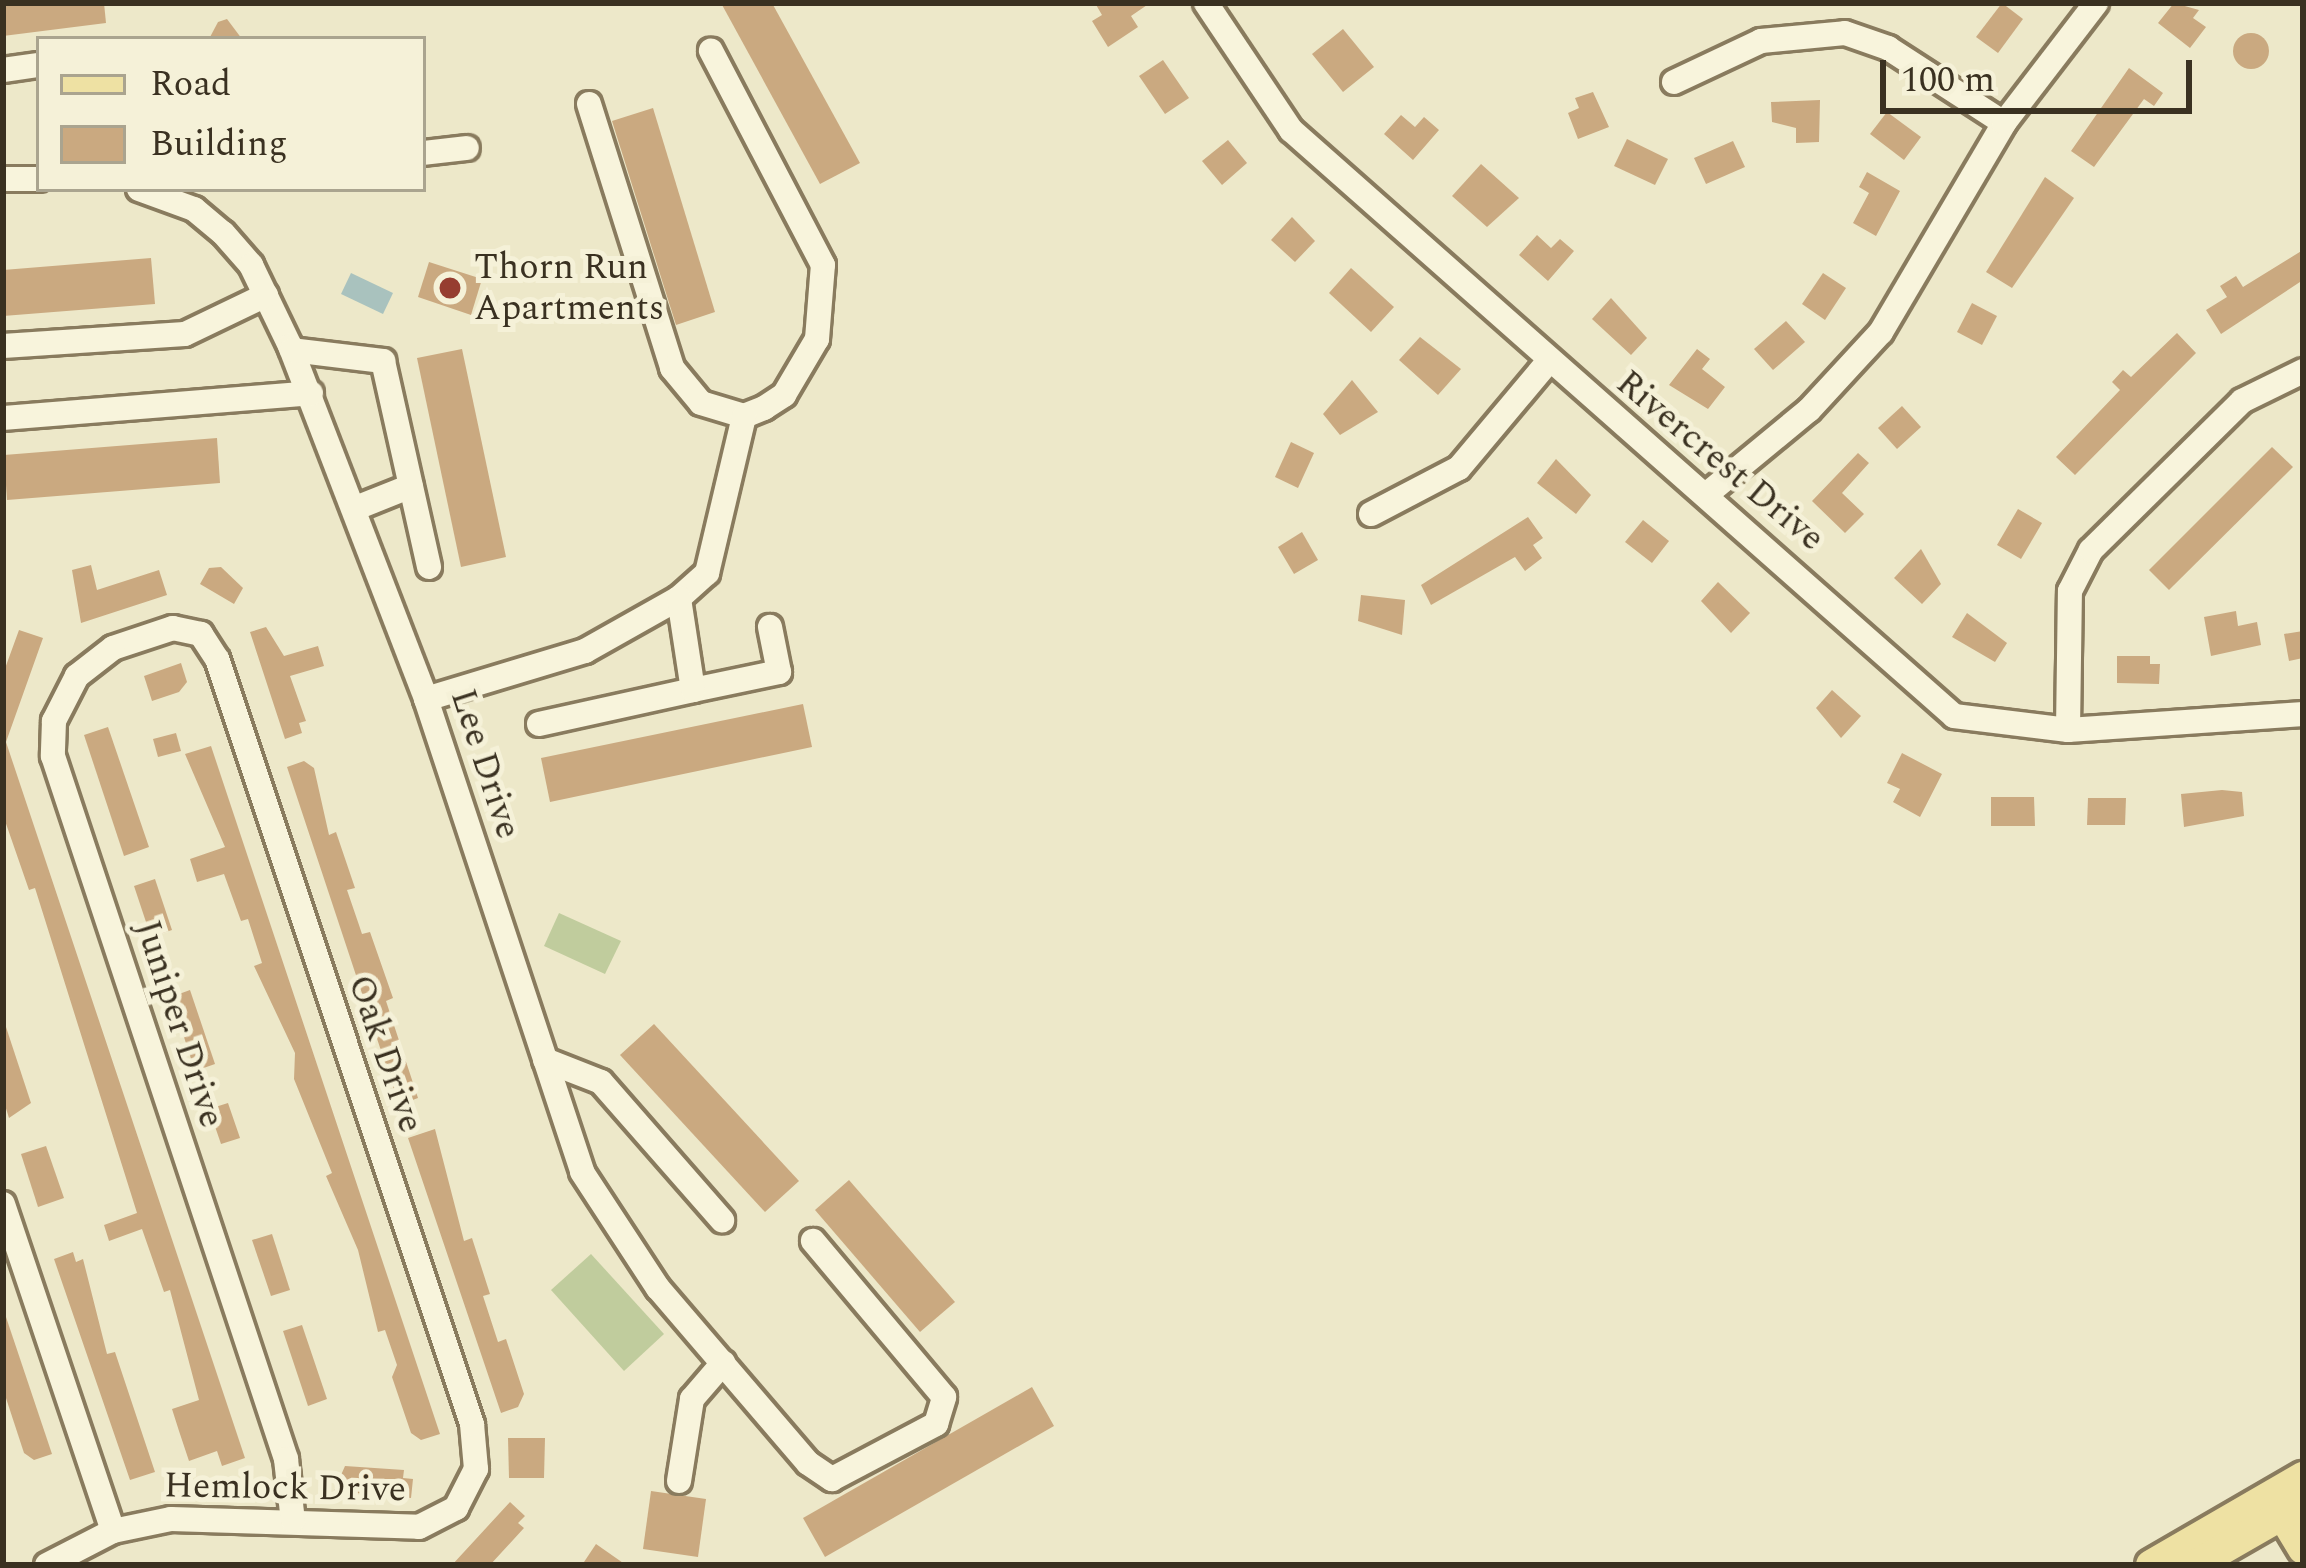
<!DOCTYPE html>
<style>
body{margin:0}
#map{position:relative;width:2306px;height:1568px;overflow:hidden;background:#ede8c9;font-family:Spectral,serif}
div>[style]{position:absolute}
.green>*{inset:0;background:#c0cc9d}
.water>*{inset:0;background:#a9c2be}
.building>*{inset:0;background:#caa980}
.round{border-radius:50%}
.roads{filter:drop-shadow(3px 0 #897b5e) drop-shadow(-3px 0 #897b5e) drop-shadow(0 3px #897b5e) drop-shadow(0 -3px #897b5e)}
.minor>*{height:24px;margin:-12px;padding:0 12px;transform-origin:12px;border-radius:12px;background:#f8f4dc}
.major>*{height:30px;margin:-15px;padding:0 15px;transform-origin:15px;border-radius:15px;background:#eee1a3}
.dots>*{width:33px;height:33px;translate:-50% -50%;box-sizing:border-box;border:6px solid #f5f1d8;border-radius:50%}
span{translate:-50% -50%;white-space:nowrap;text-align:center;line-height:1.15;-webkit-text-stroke:10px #f5f1d8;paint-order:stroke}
.poi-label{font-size:36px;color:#3a3121}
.left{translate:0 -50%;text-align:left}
.street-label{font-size:36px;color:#3a3121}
.frame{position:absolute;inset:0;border:6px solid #3a3121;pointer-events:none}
.legend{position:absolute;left:36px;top:36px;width:390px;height:156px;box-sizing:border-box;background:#f5f1d8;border:3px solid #aaa48f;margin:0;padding:15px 21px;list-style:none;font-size:36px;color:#3a3121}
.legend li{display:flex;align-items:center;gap:24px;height:60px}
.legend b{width:60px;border:3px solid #aaa48f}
.scale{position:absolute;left:1880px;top:60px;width:312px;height:54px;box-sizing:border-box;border:6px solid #3a3121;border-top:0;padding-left:15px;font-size:36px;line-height:42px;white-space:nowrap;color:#3a3121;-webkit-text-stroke:9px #f5f1d8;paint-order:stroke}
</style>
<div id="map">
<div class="green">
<i style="clip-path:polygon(559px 913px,621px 941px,605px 974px,544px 946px)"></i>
<i style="clip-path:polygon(591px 1254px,664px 1334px,624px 1371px,551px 1290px)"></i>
</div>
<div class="water">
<i style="clip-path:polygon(351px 273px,393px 293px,383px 314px,341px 294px)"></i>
</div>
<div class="building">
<i style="clip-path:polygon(3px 3px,104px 3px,106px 23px,3px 36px)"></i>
<i style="clip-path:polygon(721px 3px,772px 3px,860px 163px,820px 184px)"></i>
<i style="clip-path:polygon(1095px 3px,1150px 3px,1131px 16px,1138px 27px,1108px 47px,1092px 21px,1102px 15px)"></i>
<i style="clip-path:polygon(2002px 3px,2023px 19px,1998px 53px,1976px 37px)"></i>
<i style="clip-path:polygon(2174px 3px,2199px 10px,2193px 18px,2206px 27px,2190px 48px,2158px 23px)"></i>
<i style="clip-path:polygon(227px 19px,242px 39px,209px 39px,218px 22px)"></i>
<i style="clip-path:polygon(1343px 29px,1374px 67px,1343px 92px,1312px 54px)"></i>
<i class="round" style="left:2233px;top:33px;width:36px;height:36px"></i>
<i style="clip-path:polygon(1163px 60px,1189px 98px,1165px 114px,1139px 76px)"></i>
<i style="clip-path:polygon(2129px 68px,2163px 93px,2154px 106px,2144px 99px,2094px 167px,2071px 151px)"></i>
<i style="clip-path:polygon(1593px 92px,1609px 127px,1578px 139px,1568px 113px,1579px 108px,1575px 98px)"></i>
<i style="clip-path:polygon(1820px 100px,1819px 142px,1796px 143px,1796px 128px,1772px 122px,1771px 102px)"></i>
<i style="clip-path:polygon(653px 108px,715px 312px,676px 325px,612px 121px)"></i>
<i style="clip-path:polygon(1887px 112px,1921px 137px,1904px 160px,1870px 134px)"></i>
<i style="clip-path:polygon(1401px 115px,1415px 127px,1424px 117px,1439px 130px,1413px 160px,1384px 134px)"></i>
<i style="clip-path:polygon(1627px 139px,1668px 159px,1655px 185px,1614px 166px)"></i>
<i style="clip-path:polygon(1228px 140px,1247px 163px,1222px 185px,1202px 161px)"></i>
<i style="clip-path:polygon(1733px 141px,1745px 167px,1706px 184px,1694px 158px)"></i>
<i style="clip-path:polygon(1481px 164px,1519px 198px,1487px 227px,1452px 196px)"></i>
<i style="clip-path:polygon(1867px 172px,1900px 191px,1876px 236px,1853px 223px,1869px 193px,1859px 187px)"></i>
<i style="clip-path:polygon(2045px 177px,2074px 198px,2012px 288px,1986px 272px)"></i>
<i style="clip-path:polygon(1292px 217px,1315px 241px,1295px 262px,1271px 240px)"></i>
<i style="clip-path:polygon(1537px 235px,1551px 248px,1560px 239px,1574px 251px,1548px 281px,1519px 255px)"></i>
<i style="clip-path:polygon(2303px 250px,2303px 280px,2221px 334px,2206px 310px,2227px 297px,2220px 286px,2236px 276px,2243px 287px)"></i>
<i style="clip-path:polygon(151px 258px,155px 304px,3px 316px,3px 270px)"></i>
<i style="clip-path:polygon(429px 262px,482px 279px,471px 315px,418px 297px)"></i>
<i style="clip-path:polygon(1351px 268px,1394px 307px,1371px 332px,1329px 293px)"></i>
<i style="clip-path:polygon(1823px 273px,1846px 288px,1825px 320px,1802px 304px)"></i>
<i style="clip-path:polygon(1611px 298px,1647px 338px,1631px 355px,1592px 319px)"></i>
<i style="clip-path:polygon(1972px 303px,1997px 316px,1982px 345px,1957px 332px)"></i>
<i style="clip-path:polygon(1786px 321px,1805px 342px,1773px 370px,1754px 349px)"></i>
<i style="clip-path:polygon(2177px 333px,2196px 353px,2075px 475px,2056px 457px,2120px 390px,2112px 382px,2123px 370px,2131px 377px)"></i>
<i style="clip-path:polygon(1420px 337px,1461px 369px,1438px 395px,1399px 360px)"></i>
<i style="clip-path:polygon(462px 349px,506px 557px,461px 567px,417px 358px)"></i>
<i style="clip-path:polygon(1697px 349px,1710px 359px,1702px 369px,1725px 387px,1708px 409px,1669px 385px)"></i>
<i style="clip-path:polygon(1352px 380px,1378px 412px,1340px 435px,1323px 414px)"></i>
<i style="clip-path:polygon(1902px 406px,1921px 427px,1897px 449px,1878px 428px)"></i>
<i style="clip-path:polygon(217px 438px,220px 483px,7px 500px,4px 455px)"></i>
<i style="clip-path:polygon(1291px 442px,1314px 453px,1298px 488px,1275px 477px)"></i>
<i style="clip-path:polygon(2272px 447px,2293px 467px,2169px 590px,2149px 570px)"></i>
<i style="clip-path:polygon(1858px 453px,1869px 463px,1842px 493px,1864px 514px,1845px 533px,1812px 501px)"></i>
<i style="clip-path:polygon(1556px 459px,1591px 495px,1576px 514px,1537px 483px)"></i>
<i style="clip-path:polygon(2018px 509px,2042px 523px,2021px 559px,1997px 545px)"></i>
<i style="clip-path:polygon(1528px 517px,1543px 538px,1533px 545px,1542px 558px,1525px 571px,1515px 557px,1431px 605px,1421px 585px)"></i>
<i style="clip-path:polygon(1643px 520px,1669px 541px,1652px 563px,1625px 542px)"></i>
<i style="clip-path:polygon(1302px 532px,1318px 560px,1294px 574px,1278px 547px)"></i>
<i style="clip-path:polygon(1921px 549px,1941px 584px,1922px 604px,1894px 578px)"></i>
<i style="clip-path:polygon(91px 565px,97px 590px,159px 570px,167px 595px,81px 623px,72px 570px)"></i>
<i style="clip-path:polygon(221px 567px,243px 588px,234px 604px,200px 584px,209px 568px)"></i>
<i style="clip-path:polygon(1718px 582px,1750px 613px,1731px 633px,1701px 601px)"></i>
<i style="clip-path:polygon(1361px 595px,1405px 600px,1402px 635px,1358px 621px)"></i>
<i style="clip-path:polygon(2236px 611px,2238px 626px,2257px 622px,2261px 645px,2211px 656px,2204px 617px)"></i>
<i style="clip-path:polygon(1967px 613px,2007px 643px,1995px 662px,1952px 637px)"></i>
<i style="clip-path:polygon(266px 627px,284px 656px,318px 646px,324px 666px,290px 676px,306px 721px,299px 723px,302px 733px,285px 739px,250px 632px)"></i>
<i style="clip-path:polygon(19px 630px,43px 638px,6px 742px,245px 1458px,222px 1466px,217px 1451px,189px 1461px,179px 1431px,172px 1409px,199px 1400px,170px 1290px,164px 1292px,142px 1229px,109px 1241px,104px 1225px,137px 1213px,35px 888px,29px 890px,3px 815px,3px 674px)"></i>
<i style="clip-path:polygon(2303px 631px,2303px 658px,2289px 661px,2284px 634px)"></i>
<i style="clip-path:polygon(2117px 656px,2150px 656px,2150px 664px,2160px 664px,2159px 684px,2117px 683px)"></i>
<i style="clip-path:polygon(181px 663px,187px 682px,179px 692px,152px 701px,144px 676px)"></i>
<i style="clip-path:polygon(1832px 690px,1861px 716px,1841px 738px,1816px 708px)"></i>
<i style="clip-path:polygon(803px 704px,812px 747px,550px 802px,541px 758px)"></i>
<i style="clip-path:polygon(108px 727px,149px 847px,124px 856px,84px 735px)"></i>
<i style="clip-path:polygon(176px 733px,181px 751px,158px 757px,153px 739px)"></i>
<i style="clip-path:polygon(211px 746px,440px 1434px,421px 1440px,411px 1433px,392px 1377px,397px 1365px,385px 1330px,378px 1332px,358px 1250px,326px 1176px,332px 1173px,294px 1079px,295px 1053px,254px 966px,262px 963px,248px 919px,241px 921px,224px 874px,197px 882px,190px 859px,225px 847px,185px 754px)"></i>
<i style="clip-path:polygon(1902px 753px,1942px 774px,1920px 817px,1893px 802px,1900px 789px,1887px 783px)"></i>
<i style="clip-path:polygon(304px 761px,314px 768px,329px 835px,336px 832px,355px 888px,347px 890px,359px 925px,362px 934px,370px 932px,393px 998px,386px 1001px,418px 1098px,399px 1105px,287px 767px)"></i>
<i style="clip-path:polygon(2222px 790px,2242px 792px,2244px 816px,2184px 827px,2181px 794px)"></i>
<i style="clip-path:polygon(1991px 797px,2034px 797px,2035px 826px,1991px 826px)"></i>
<i style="clip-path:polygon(2088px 798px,2126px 798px,2125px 825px,2087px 825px)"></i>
<i style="clip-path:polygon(155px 879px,172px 930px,151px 937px,134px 886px)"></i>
<i style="clip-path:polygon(190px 990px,215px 1064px,195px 1071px,171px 997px)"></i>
<i style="clip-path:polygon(654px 1024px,799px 1181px,765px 1212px,620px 1055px)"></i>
<i style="clip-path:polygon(6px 1027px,31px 1103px,9px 1118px,3px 1099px)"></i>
<i style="clip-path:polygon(228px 1103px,240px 1138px,221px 1144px,209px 1109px)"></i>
<i style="clip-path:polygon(435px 1129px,464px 1241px,472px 1238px,490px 1294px,483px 1296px,498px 1342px,506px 1339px,524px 1394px,518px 1407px,501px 1413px,408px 1138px)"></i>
<i style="clip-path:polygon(46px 1146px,64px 1198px,38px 1207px,21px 1154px)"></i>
<i style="clip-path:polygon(849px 1180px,955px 1302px,920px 1332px,815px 1210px)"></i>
<i style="clip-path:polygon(272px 1234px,290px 1290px,271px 1296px,252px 1240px)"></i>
<i style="clip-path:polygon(73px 1252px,76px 1262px,83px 1259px,107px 1354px,115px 1352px,155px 1472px,130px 1480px,54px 1259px)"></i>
<i style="clip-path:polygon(6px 1317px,52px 1454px,34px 1460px,24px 1453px,3px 1389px)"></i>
<i style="clip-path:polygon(302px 1325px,327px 1399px,308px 1406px,283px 1331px)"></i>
<i style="clip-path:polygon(1032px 1387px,1054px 1426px,825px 1557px,803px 1518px)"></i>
<i style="clip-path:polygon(508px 1438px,545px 1438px,544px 1478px,509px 1478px)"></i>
<i style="clip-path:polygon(345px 1466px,404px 1470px,403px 1478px,413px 1479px,411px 1498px,334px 1491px)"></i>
<i style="clip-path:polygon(651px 1491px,706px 1499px,698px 1557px,643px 1549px)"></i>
<i style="clip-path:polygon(510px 1502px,525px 1516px,518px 1523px,524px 1528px,490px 1565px,452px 1565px)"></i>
<i style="clip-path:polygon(596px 1544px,626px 1565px,582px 1565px)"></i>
</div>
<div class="roads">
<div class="minor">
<i style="left:1206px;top:3px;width:153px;rotate:56.2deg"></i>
<i style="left:1291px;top:130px;width:885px;rotate:41.47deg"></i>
<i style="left:1954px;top:716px;width:115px;rotate:7deg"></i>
<i style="left:2068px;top:730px;width:236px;rotate:-3.9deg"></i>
<i style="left:3px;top:70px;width:36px;rotate:-8deg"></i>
<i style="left:1674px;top:82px;width:96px;rotate:-25.2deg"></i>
<i style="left:1761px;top:41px;width:84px;rotate:-5.4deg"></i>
<i style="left:1845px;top:33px;width:46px;rotate:19.2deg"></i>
<i style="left:1888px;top:48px;width:138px;rotate:32.9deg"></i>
<i style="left:589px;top:104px;width:277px;rotate:72.5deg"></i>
<i style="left:672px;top:368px;width:45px;rotate:50.4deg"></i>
<i style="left:701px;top:403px;width:45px;rotate:16.8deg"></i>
<i style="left:744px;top:416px;width:22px;rotate:-22deg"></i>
<i style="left:764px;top:408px;width:24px;rotate:-33deg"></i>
<i style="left:784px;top:395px;width:65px;rotate:-59.5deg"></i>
<i style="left:817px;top:339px;width:74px;rotate:-85.4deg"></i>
<i style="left:823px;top:265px;width:242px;rotate:-117.6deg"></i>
<i style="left:423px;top:153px;width:44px;rotate:-6.5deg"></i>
<i style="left:3px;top:179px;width:36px"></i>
<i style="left:139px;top:189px;width:59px;rotate:20deg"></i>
<i style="left:194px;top:209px;width:38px;rotate:40deg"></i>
<i style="left:223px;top:233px;width:43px;rotate:48.8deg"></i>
<i style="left:251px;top:265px;width:90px;rotate:64.3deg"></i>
<i style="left:290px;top:346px;width:378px;rotate:68.9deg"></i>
<i style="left:426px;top:699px;width:498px;rotate:71.7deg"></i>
<i style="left:582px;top:1172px;width:139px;rotate:56.8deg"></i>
<i style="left:658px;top:1288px;width:230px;rotate:49.4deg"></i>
<i style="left:808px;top:1463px;width:29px;rotate:34deg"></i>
<i style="left:832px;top:1479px;width:118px;rotate:-27.9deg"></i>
<i style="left:936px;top:1424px;width:28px;rotate:-73deg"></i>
<i style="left:944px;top:1397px;width:204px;rotate:-130deg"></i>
<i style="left:3px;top:346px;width:182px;rotate:-3.8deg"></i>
<i style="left:185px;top:334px;width:90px;rotate:-25.7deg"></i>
<i style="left:292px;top:350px;width:92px;rotate:6.9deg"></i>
<i style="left:383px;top:361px;width:211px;rotate:77.4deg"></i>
<i style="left:3px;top:418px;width:309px;rotate:-4.6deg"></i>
<i style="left:1707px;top:494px;width:132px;rotate:-39.5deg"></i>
<i style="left:1809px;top:410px;width:106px;rotate:-47.3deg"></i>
<i style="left:1881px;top:332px;width:243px;rotate:-59.5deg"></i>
<i style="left:2004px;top:123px;width:151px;rotate:-52.5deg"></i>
<i style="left:356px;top:508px;width:59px;rotate:-21.8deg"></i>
<i style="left:1371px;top:514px;width:99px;rotate:-27.6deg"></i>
<i style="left:1459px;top:468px;width:137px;rotate:-50deg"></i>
<i style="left:693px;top:690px;width:88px;rotate:-11.8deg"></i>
<i style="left:779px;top:672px;width:46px;rotate:-101.3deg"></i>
<i style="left:426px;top:699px;width:166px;rotate:-16.8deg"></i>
<i style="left:585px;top:651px;width:108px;rotate:-29.4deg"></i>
<i style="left:679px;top:598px;width:38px;rotate:-42deg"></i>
<i style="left:707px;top:573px;width:161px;rotate:-76.7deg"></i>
<i style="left:539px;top:724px;width:158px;rotate:-12.4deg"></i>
<i style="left:693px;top:690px;width:93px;rotate:-98.7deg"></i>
<i style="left:2068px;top:730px;width:139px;rotate:-89.2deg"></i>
<i style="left:2070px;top:591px;width:46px;rotate:-62.9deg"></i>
<i style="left:2091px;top:550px;width:212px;rotate:-44.6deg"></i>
<i style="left:2242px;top:401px;width:68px;rotate:-26.2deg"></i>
<i style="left:545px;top:1060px;width:60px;rotate:21.4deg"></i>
<i style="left:601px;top:1082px;width:184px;rotate:48.8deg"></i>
<i style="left:3px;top:1204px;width:345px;rotate:71.4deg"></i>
<i style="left:679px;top:1481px;width:83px;rotate:-81deg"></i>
<i style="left:692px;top:1399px;width:48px;rotate:-49.3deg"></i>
<i style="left:47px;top:1565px;width:74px;rotate:-27.3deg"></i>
<i style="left:113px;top:1531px;width:59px;rotate:-11.7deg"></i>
<i style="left:171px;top:1519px;width:248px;rotate:1.8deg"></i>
<i style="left:419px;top:1527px;width:42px;rotate:-27.2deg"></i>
<i style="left:456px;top:1508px;width:44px;rotate:-62.9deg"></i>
<i style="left:476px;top:1469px;width:45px;rotate:-95.1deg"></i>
<i style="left:472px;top:1424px;width:806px;rotate:-108.43deg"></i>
<i style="left:217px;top:659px;width:30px;rotate:-123deg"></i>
<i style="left:201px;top:634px;width:29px;rotate:-168deg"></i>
<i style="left:173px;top:628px;width:63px;rotate:161.6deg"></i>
<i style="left:113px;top:648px;width:46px;rotate:142.1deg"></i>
<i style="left:77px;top:676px;width:51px;rotate:117.1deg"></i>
<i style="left:54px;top:721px;width:35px;rotate:92deg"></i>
<i style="left:53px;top:756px;width:741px;rotate:71.66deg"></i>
<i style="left:286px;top:1459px;width:62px;rotate:83.6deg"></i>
</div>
<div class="major">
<i style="left:2274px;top:1501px;width:56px;rotate:58.9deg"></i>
<i style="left:2151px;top:1565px;width:176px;rotate:-30.1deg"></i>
<i style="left:2195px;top:1565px;width:125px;rotate:-29.9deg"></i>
</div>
</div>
<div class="dots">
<i style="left:450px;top:288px;background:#963d30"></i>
</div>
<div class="poi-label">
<span class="left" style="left:474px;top:288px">Thorn Run<br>Apartments</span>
</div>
<div class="street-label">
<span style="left:1720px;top:461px;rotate:40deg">Rivercrest Drive</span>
<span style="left:485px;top:764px;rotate:72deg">Lee Drive</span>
<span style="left:179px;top:1024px;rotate:72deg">Juniper Drive</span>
<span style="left:385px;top:1054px;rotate:71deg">Oak Drive</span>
<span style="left:285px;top:1488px;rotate:1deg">Hemlock Drive</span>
</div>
<div class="frame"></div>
<ul class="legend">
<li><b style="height:15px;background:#eee1a3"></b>Road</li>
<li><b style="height:33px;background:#caa980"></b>Building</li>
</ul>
<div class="scale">100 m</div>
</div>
